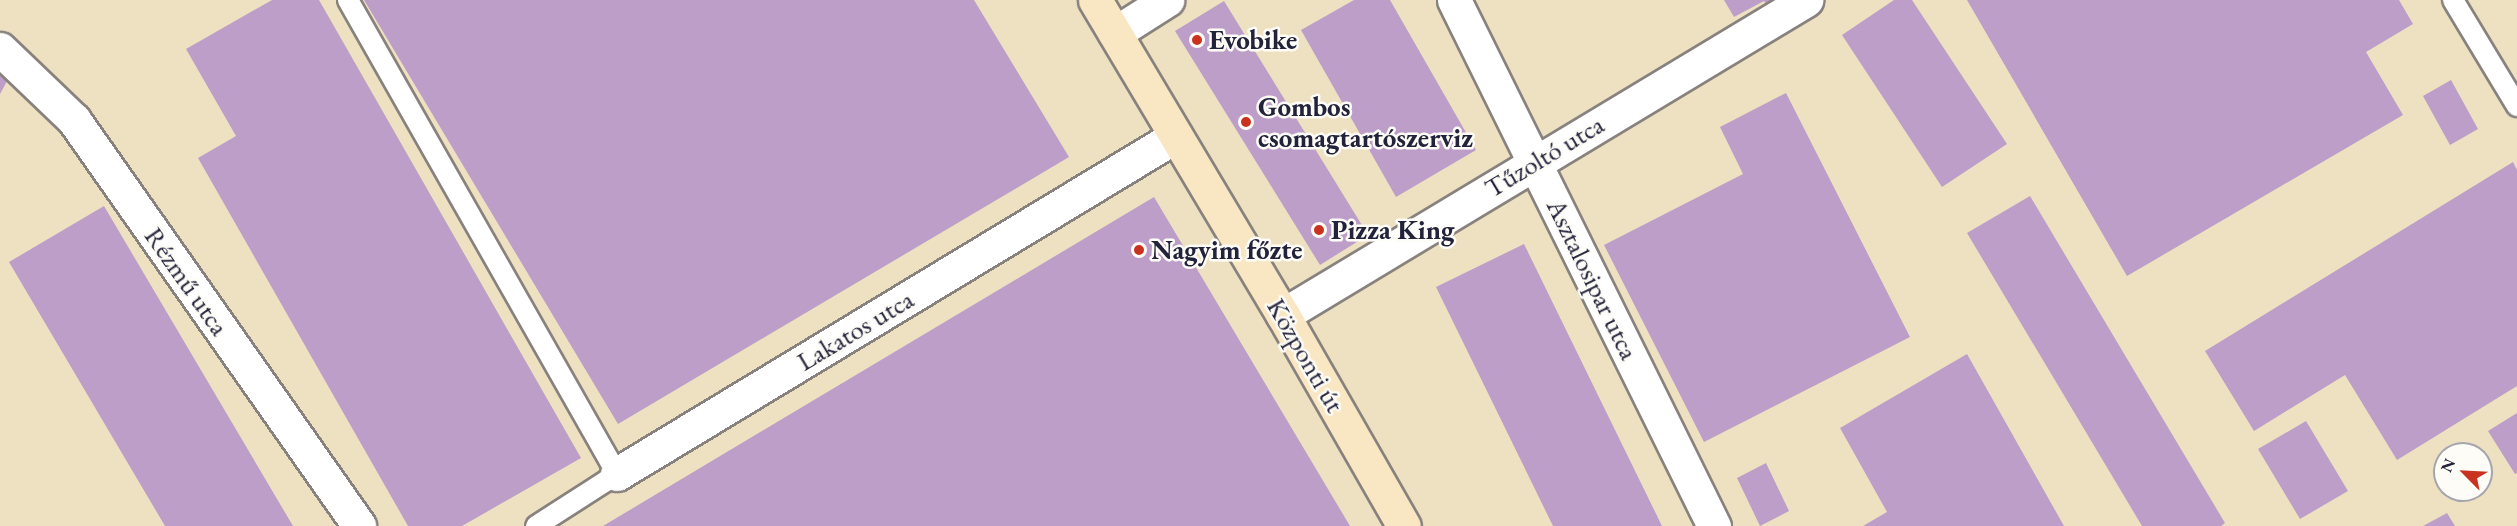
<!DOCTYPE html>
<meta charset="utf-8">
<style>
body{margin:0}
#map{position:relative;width:2517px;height:526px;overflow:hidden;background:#eee1c1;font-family:"EB Garamond",serif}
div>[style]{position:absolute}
.building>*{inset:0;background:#bc9ec8}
.roads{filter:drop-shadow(2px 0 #88827e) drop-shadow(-2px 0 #88827e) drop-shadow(0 2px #88827e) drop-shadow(0 -2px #88827e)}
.lane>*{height:20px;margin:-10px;padding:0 10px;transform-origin:10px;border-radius:10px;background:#fff}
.street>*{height:33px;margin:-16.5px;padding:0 16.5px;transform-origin:16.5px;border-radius:16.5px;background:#fff}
.secondary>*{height:33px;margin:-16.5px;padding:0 16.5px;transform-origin:16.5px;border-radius:16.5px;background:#f9e7c3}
.dots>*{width:16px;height:16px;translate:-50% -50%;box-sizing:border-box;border:3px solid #fdfcf7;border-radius:50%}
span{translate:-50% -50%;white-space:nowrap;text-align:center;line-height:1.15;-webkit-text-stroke:5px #fdfcf7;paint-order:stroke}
.poi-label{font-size:27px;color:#22223b;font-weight:700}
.left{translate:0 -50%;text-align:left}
.street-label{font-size:27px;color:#22223b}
.north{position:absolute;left:2433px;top:442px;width:60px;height:60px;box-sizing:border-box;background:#fdfcf7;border:2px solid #a5a5ac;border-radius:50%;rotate:294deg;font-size:16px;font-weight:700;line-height:24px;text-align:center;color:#22223b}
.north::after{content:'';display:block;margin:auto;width:21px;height:27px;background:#c8321e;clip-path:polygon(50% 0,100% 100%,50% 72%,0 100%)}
</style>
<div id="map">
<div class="building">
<i style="clip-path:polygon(272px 0,319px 0,581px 458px,462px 526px,408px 526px,198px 158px,236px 136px,186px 49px)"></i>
<i style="clip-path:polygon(364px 0,974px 0,1069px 157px,618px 424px)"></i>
<i style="clip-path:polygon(1354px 0,1390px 0,1476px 150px,1396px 197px,1301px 30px)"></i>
<i style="clip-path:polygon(1724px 0,1788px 0,1770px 10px,1764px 1px,1734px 17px)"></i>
<i style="clip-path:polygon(1894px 0,1912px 0,2007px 144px,1942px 187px,1842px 35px)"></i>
<i style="clip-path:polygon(1967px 0,2399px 0,2413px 24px,2366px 52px,2403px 115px,2127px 276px)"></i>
<i style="clip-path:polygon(1224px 1px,1368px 235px,1320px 265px,1175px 31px)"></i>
<i style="clip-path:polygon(0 68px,11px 74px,0 94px)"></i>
<i style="clip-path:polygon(2451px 80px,2478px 129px,2450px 145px,2423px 96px)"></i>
<i style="clip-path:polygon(1786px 93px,1910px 337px,1704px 442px,1604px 245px,1743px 174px,1720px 127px)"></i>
<i style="clip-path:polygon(2513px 162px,2517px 170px,2517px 386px,2397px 460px,2345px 375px,2254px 431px,2205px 351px)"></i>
<i style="clip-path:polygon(2030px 196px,2225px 523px,2221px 526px,2142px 526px,1967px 233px)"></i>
<i style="clip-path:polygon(1154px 197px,1350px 526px,603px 526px)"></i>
<i style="clip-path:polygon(104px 206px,293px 526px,165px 526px,9px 262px)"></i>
<i style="clip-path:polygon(1524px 244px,1662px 526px,1553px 526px,1436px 287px)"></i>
<i style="clip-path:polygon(1967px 354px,2064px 526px,1863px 526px,1887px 512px,1840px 428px)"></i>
<i style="clip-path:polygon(2517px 413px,2517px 473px,2515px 474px,2488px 431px)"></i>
<i style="clip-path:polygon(2306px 421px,2348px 491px,2300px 519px,2258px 449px)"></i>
<i style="clip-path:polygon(1766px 463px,1789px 511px,1760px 526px,1737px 478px)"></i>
<i style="clip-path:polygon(2447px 513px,2455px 526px,2423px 526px)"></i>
</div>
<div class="roads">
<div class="lane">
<i style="left:348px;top:0;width:545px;rotate:60.42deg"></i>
<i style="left:617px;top:474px;width:96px;rotate:147.3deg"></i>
<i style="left:2453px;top:0;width:124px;rotate:58.9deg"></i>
</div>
<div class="street">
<i style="left:1454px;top:0;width:587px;rotate:63.7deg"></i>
<i style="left:1115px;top:33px;width:62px;rotate:-32.4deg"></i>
<i style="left:0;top:49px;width:103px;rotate:43.8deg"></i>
<i style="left:74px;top:120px;width:496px;rotate:54.9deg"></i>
<i style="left:1283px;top:315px;width:611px;rotate:-31.06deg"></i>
<i style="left:617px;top:474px;width:653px;rotate:-31.16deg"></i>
</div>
<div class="secondary">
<i style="left:1095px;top:0;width:367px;rotate:59.2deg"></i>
<i style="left:1283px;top:315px;width:243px;rotate:60.2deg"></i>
</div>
</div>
<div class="dots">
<i style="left:1197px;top:40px;background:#c8321e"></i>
<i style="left:1246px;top:122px;background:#c8321e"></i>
<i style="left:1319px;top:230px;background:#c8321e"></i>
<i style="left:1139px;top:250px;background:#c8321e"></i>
</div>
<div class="poi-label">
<span class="left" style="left:1209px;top:40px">Evobike</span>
<span class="left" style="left:1258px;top:122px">Gombos<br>csomagtartószerviz</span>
<span class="left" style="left:1331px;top:230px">Pizza King</span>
<span class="left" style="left:1151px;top:250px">Nagyim főzte</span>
</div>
<div class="street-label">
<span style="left:1544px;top:156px;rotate:-31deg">Tűzoltó utca</span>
<span style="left:1593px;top:279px;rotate:64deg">Asztalosipar utca</span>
<span style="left:187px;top:281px;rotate:55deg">Rézmű utca</span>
<span style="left:855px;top:330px;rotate:-31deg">Lakatos utca</span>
<span style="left:1306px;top:355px;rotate:60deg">Központi út</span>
</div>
<div class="north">N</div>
</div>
